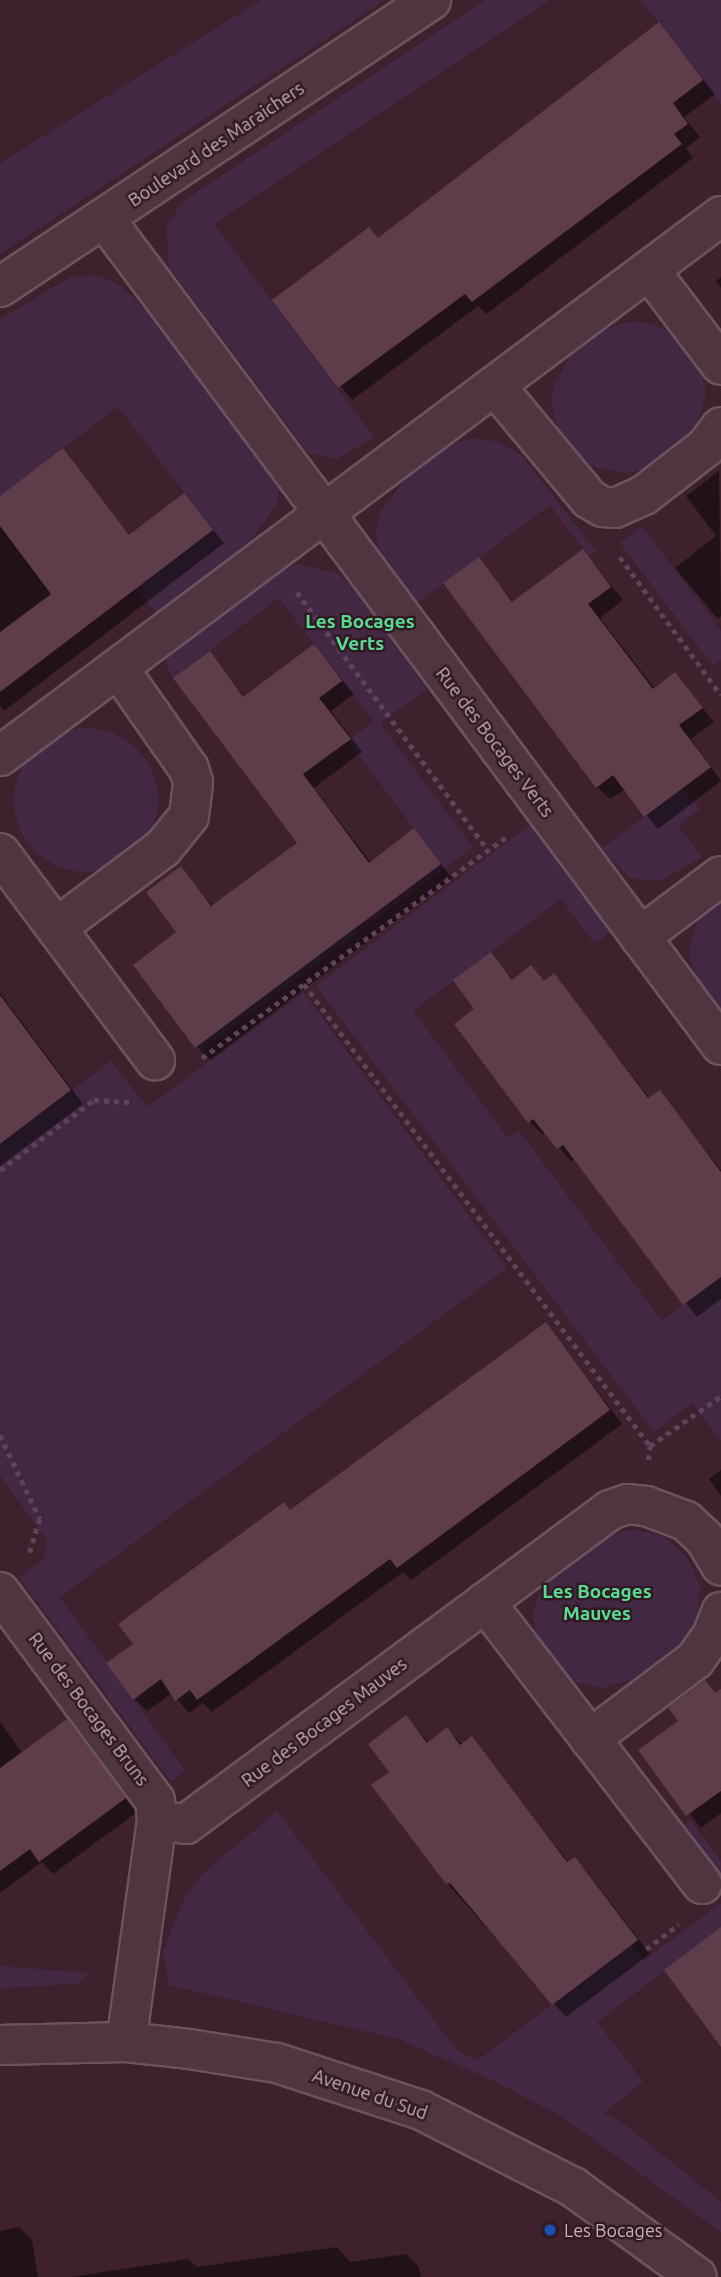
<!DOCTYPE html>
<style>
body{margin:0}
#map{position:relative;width:721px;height:2277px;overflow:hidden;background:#3e212d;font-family:Ubuntu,sans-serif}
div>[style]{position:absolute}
.green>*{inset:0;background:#432843}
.round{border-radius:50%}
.shadow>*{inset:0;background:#0007}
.building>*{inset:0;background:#5e3c4a}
.path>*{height:4.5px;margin-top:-2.25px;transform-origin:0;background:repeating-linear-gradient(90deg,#5e435a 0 5px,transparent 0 10px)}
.roads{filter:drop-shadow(2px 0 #6b535d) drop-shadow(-2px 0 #6b535d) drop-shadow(0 2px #6b535d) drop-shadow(0 -2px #6b535d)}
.minor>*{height:38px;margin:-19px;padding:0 19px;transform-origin:19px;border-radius:19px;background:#4e353f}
.dots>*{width:19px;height:19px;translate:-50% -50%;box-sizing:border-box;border:4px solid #321a24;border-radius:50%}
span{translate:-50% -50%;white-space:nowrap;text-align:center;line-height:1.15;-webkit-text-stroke:5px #321a24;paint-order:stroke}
.street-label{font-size:18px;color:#c9b0ba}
.poi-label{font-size:18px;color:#c9b0ba}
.left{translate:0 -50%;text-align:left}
.neighbourhood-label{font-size:19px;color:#57dd92;font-weight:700}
</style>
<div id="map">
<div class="green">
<i style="clip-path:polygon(261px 0,385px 0,0 254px,0 163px)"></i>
<i style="clip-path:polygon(485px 0,550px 0,214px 224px,374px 437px,337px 459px,308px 453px,169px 267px,166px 227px,183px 201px)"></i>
<i style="clip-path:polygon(641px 0,721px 0,721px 105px,703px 80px)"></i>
<i style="clip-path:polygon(99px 276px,121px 286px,160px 325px,279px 489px,277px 503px,249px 544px,156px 613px,135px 588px,187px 496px,118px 407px,0 496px,0 319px,71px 277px)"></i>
<i style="clip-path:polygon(628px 322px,645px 322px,676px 334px,698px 360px,706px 392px,698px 424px,687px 438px,646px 469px,629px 473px,596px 468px,581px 460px,559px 435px,551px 402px,554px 386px,570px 356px,596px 333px)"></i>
<i style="clip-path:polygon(475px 438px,499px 442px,521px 455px,596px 551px,588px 556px,550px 505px,417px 603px,380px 557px,376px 531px,380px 512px,409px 474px,450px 445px)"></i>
<i style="clip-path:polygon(642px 526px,721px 631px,721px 660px,713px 666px,620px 543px)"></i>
<i style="clip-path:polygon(297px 564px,337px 573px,357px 591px,427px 689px,380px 723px,473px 847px,199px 1052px,195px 1048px,441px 864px,348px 741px,373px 721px,279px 598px,173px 678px,165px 662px,175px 649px,264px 579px)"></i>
<i class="round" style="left:14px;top:728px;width:144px;height:144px"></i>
<i style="clip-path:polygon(683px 788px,700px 809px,678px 826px,702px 857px,660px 881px,630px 878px,601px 849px)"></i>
<i style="clip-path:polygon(531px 824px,613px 931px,594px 943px,561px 899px,413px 1011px,508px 1138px,519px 1131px,662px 1321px,721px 1277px,721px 1441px,692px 1403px,654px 1432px,316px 986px)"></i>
<i style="clip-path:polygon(721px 893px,721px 1015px,698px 989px,689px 952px,699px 915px)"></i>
<i style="clip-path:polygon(304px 993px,507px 1268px,60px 1597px,185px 1771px,171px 1782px,19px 1577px,44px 1559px,47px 1540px,0 1476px,0 1144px,111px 1061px,147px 1107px)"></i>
<i style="clip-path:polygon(632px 1529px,663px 1536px,687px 1557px,700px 1586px,697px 1619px,679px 1645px,632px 1680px,602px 1688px,570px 1681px,537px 1646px,533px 1614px,537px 1598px,554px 1572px,600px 1538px)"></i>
<i style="clip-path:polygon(277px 1811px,457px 2051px,478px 2060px,632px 1945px,645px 1960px,721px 1903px,721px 1928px,597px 2022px,643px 2082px,603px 2113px,620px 2121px,721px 2202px,721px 2232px,561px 2116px,490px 2079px,398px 2039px,169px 1985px,163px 1952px,184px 1899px,202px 1874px)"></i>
<i style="clip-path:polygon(690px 1820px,721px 1861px,721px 1888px,717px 1892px,672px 1834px)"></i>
<i style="clip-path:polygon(0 1966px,88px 1973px,78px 1984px,0 1988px)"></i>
</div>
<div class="shadow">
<i style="clip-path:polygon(659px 25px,715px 94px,684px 117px,700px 137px,686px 148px,693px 158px,486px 314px,478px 306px,352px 400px,274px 301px,379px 240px)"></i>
<i style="clip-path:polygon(721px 277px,721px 288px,716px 281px)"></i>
<i style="clip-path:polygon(63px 450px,130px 536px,184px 496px,224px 543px,4px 711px,0 706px,0 498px)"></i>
<i style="clip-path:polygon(719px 471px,721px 616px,718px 619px,675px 568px,716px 536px,686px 496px)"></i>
<i style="clip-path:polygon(583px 551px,623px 600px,600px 618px,655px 689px,675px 674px,714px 722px,691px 739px,721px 781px,658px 829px,625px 789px,610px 799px,597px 787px,479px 560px,514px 603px)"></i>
<i style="clip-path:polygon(314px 647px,354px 694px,331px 711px,362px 752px,314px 788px,371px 863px,414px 830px,452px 878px,210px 1060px,197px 1047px,179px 932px,181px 868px,213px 907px,299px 843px,210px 654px,245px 698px)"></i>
<i style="clip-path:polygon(491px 954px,514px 981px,531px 968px,545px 982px,554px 975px,650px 1099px,659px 1092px,721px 1170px,721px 1299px,697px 1317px,575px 1158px,571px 1161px,546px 1132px,543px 1135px,530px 1122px,457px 1024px,477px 1009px)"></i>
<i style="clip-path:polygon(0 993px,83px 1104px,0 1166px)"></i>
<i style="clip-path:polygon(546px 1325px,622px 1424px,411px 1580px,403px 1572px,212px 1712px,203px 1703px,189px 1713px,172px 1693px,147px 1711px,134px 1698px,135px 1645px,291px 1512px)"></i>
<i style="clip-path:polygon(721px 1470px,721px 1496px,709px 1479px)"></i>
<i style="clip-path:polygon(705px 1682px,721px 1700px,721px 1813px,701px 1828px,640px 1750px,680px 1721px)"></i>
<i style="clip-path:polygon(406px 1717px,429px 1743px,447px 1729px,463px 1745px,472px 1738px,569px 1863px,574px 1859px,587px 1872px,650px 1954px,566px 2017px,447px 1883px,391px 1772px)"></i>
<i style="clip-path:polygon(0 1722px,23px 1754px,67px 1722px,137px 1812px,53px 1874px,42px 1862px,0 1893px)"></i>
<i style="clip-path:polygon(19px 2227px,32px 2240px,38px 2277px,0 2277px,0 2231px)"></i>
<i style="clip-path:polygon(337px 2247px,350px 2262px,406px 2254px,419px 2267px,421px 2277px,70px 2277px,188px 2259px,197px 2267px)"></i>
</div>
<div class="building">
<i style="clip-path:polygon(659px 22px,703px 80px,673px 103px,688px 124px,674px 134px,682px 144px,472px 302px,465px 294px,338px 388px,272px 300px,369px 227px,378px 238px)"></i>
<i style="clip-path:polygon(63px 448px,129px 535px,184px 493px,213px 530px,0 692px,0 632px,51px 594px,0 526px,0 496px)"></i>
<i style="clip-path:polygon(583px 549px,611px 587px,588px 604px,653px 689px,675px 672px,703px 708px,679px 725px,711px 767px,644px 817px,613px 775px,596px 788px,443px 583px,479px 557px,512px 602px)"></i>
<i style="clip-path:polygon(314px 644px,342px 681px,319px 698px,351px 739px,303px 774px,369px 863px,414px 828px,441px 864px,195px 1048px,133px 965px,176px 932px,146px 892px,181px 866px,211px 906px,297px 843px,173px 678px,210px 651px,243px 697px)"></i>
<i style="clip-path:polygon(491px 952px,512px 980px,531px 965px,544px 981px,554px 973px,648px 1098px,660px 1090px,721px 1172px,721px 1277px,683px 1305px,563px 1145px,557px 1149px,533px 1119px,528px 1123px,454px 1024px,474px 1009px,453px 980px)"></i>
<i style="clip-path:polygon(0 995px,71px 1090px,0 1144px)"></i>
<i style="clip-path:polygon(546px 1322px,610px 1410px,397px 1568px,390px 1559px,197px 1700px,190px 1690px,175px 1701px,161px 1679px,133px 1700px,106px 1663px,133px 1644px,118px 1624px,284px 1502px,290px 1510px)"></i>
<i style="clip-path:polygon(705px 1680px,715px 1693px,721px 1689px,721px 1791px,686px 1816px,638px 1750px,678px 1721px,668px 1708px)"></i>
<i style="clip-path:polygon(406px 1715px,427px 1743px,447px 1727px,460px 1745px,472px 1736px,567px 1862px,575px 1857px,638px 1940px,552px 2005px,450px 1883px,446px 1884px,371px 1785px,389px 1772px,368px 1744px)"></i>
<i style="clip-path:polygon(67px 1719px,126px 1798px,39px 1862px,30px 1849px,0 1871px,0 1768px)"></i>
<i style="clip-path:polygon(721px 1927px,721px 2047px,664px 1970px)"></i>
</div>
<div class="path">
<i style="left:620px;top:557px;width:171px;rotate:53.8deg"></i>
<i style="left:297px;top:592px;width:321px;rotate:53.5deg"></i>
<i style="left:304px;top:984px;width:577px;rotate:53.17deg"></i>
<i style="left:202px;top:1058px;width:376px;rotate:-36deg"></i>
<i style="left:0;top:1170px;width:117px;rotate:-36.7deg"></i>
<i style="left:94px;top:1100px;width:36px;rotate:3deg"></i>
<i style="left:0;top:1435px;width:93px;rotate:64.5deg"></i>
<i style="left:40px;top:1519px;width:39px;rotate:107deg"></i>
<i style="left:648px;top:1460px;width:14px;rotate:-82deg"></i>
<i style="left:650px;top:1446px;width:87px;rotate:-35.2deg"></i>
<i style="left:646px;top:1949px;width:41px;rotate:-37.1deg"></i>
</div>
<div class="roads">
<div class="minor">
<i style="left:104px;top:218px;width:1032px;rotate:53.27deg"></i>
<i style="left:649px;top:270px;width:119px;rotate:52.8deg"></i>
<i style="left:0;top:287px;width:518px;rotate:-33.66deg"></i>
<i style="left:495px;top:386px;width:147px;rotate:50.2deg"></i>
<i style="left:589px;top:499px;width:16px;rotate:30deg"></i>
<i style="left:603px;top:507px;width:12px;rotate:5deg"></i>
<i style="left:615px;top:508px;width:32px;rotate:-24deg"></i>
<i style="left:644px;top:495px;width:78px;rotate:-37.7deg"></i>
<i style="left:706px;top:447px;width:25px;rotate:-53deg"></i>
<i style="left:0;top:756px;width:901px;rotate:-36.83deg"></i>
<i style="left:0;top:853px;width:259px;rotate:53.2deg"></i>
<i style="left:56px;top:928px;width:134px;rotate:-36.8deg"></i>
<i style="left:163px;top:848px;width:41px;rotate:-50.9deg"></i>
<i style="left:189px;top:816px;width:34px;rotate:-83deg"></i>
<i style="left:193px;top:782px;width:14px;rotate:-107deg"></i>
<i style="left:189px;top:769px;width:122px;rotate:-125deg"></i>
<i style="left:640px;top:937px;width:101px;rotate:-37deg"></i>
<i style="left:0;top:1592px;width:260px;rotate:53.4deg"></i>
<i style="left:155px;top:1801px;width:19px;rotate:84deg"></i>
<i style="left:157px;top:1820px;width:224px;rotate:97.9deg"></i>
<i style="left:485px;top:1602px;width:356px;rotate:52.4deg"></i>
<i style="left:590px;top:1739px;width:131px;rotate:-37deg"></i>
<i style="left:695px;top:1660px;width:29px;rotate:-55deg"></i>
<i style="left:712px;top:1636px;width:26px;rotate:-69deg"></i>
<i style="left:157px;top:1820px;width:29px;rotate:8deg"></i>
<i style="left:186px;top:1824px;width:528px;rotate:-36.52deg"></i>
<i style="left:610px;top:1510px;width:18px;rotate:-19deg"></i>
<i style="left:627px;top:1504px;width:19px;rotate:6deg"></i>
<i style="left:646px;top:1506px;width:43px;rotate:20.6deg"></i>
<i style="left:686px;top:1521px;width:26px;rotate:43deg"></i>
<i style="left:705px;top:1539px;width:31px;rotate:59deg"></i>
<i style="left:0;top:2045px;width:126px;rotate:-1.4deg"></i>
<i style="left:126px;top:2042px;width:63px;rotate:6.3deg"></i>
<i style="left:189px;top:2049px;width:89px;rotate:9deg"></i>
<i style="left:277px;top:2063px;width:151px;rotate:18.1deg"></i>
<i style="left:421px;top:2110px;width:170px;rotate:26.9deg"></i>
<i style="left:573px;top:2187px;width:153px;rotate:36deg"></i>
</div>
</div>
<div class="dots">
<i style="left:550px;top:2230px;background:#1a4fb4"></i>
</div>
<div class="street-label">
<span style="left:216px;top:144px;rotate:-34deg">Boulevard des Maraichers</span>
<span style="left:495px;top:742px;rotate:53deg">Rue des Bocages Verts</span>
<span style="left:89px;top:1709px;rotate:53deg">Rue des Bocages Bruns</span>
<span style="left:324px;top:1722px;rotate:-37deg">Rue des Bocages Mauves</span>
<span style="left:370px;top:2094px;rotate:19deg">Avenue du Sud</span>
</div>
<div class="poi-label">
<span class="left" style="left:564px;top:2230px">Les Bocages</span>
</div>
<div class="neighbourhood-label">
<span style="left:360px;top:633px">Les Bocages<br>Verts</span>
<span style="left:597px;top:1603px">Les Bocages<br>Mauves</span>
</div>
</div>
